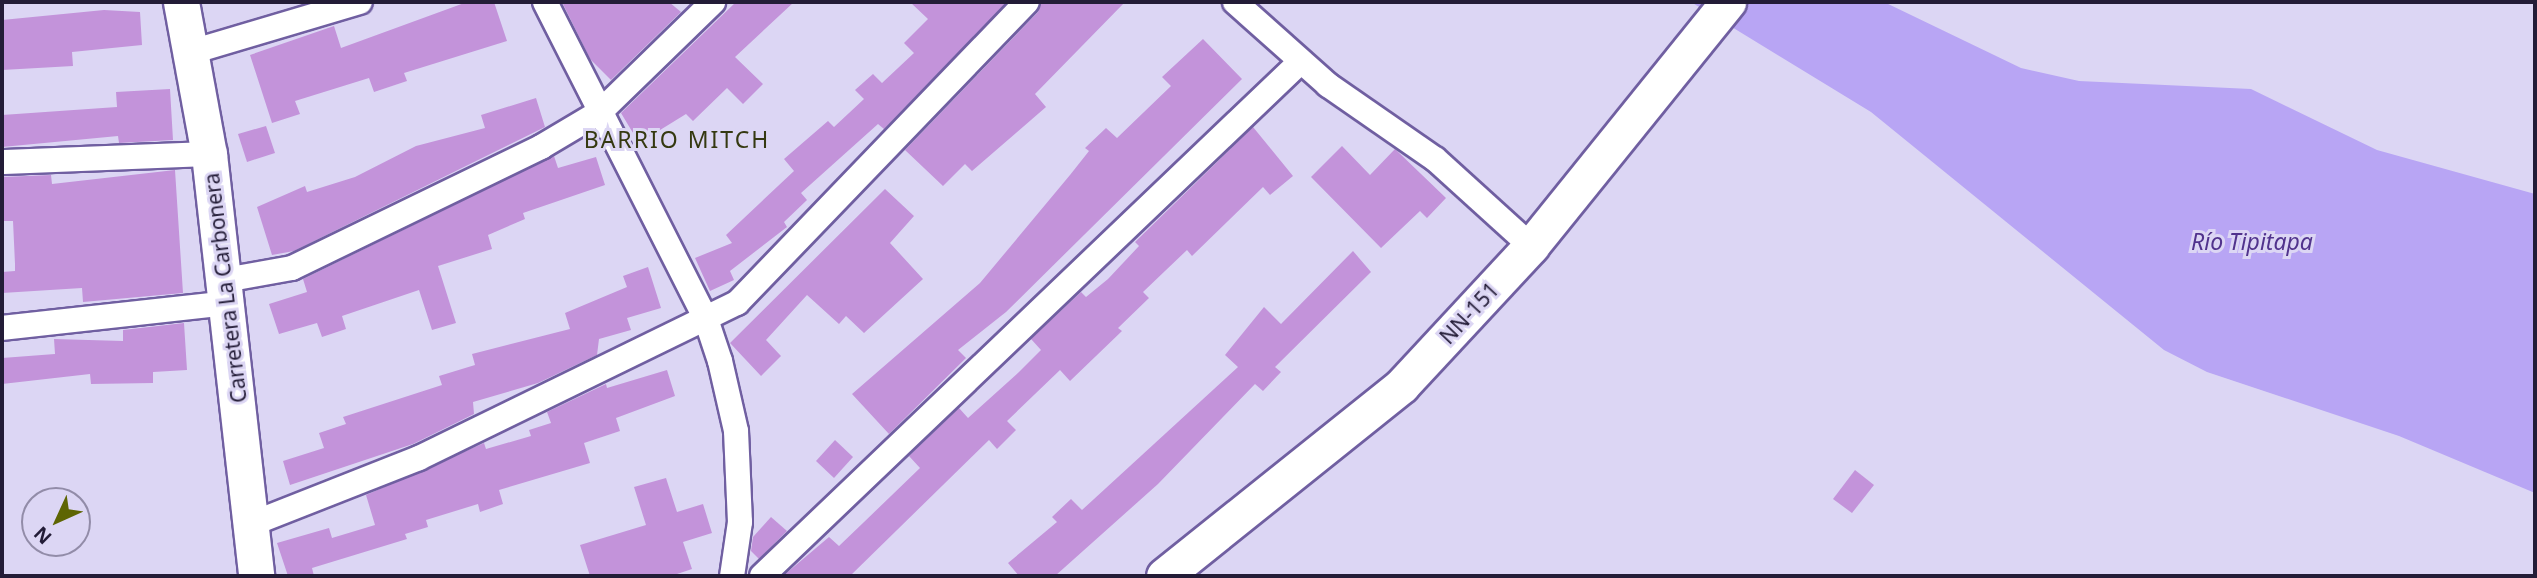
<!DOCTYPE html>
<meta charset="utf-8">
<style>
body{margin:0}
#map{position:relative;width:2537px;height:578px;overflow:hidden;background:#dcd6f4;font-family:"Noto Sans",sans-serif}
div>[style]{position:absolute}
.water>*{inset:0;background:#b8a5f4}
.building>*{inset:0;background:#c393da}
.roads{filter:drop-shadow(2px 0 #705fa1) drop-shadow(-2px 0 #705fa1) drop-shadow(0 2px #705fa1) drop-shadow(0 -2px #705fa1)}
.street>*{height:24px;margin:-12px;padding:0 12px;transform-origin:12px;border-radius:12px;background:#fff}
.secondary>*{height:35px;margin:-17.5px;padding:0 17.5px;transform-origin:17.5px;border-radius:17.5px;background:#fff}
span{translate:-50% -50%;white-space:nowrap;text-align:center;line-height:1.15;-webkit-text-stroke:6px #dcd6f4;paint-order:stroke}
.street-label{font-size:21px;color:#231c37}
.neighbourhood-label{font-size:23px;color:#353911;letter-spacing:2px}
.water-label{font-size:23px;color:#51338d;font-style:italic}
.frame{position:absolute;inset:0;border:4px solid #231c37;pointer-events:none}
.north{position:absolute;left:21px;top:487px;width:70px;height:70px;box-sizing:border-box;background:#dcd6f4;border:2px solid #928ca8;border-radius:50%;rotate:225deg;font-size:19px;font-weight:700;line-height:28px;text-align:center;color:#231c37}
.north::after{content:'';display:block;margin:auto;width:24px;height:32px;background:#5e6503;clip-path:polygon(50% 0,100% 100%,50% 72%,0 100%)}
</style>
<div id="map">
<div class="water">
<i style="clip-path:polygon(1691px 2px,1884px 2px,2021px 68px,2079px 81px,2251px 89px,2377px 150px,2535px 194px,2535px 493px,2399px 436px,2207px 372px,2164px 350px,1871px 112px)"></i>
</div>
<div class="building">
<i style="clip-path:polygon(467px 2px,494px 2px,507px 41px,404px 73px,407px 81px,374px 92px,369px 78px,295px 101px,300px 114px,272px 123px,250px 55px,334px 26px,341px 48px)"></i>
<i style="clip-path:polygon(562px 2px,669px 2px,681px 12px,611px 80px,590px 59px)"></i>
<i style="clip-path:polygon(736px 2px,794px 2px,735px 57px,763px 84px,743px 104px,727px 88px,693px 121px,686px 114px,639px 143px,621px 113px)"></i>
<i style="clip-path:polygon(910px 2px,1007px 2px,884px 129px,878px 124px,801px 193px,807px 200px,784px 222px,787px 227px,730px 271px,734px 280px,710px 291px,695px 258px,732px 243px,726px 235px,794px 171px,784px 159px,828px 121px,834px 127px,864px 99px,855px 90px,873px 74px,882px 83px,914px 53px,904px 43px,928px 19px)"></i>
<i style="clip-path:polygon(1041px 2px,1125px 2px,1035px 94px,1046px 107px,972px 171px,965px 164px,943px 186px,905px 150px,1038px 12px)"></i>
<i style="clip-path:polygon(104px 10px,140px 12px,142px 45px,72px 52px,73px 66px,2px 70px,2px 20px)"></i>
<i style="clip-path:polygon(1203px 39px,1242px 79px,1006px 312px,958px 350px,966px 358px,889px 434px,852px 394px,980px 283px,1070px 175px,1089px 151px,1085px 148px,1106px 128px,1117px 138px,1171px 86px,1162px 77px)"></i>
<i style="clip-path:polygon(170px 89px,173px 140px,119px 143px,118px 136px,2px 147px,2px 115px,117px 107px,116px 92px)"></i>
<i style="clip-path:polygon(536px 98px,545px 127px,294px 251px,272px 255px,257px 207px,305px 186px,307px 192px,355px 177px,416px 146px,485px 128px,481px 115px)"></i>
<i style="clip-path:polygon(266px 126px,275px 153px,247px 162px,238px 134px)"></i>
<i style="clip-path:polygon(1253px 127px,1293px 176px,1270px 195px,1263px 187px,1192px 256px,1187px 250px,1143px 292px,1149px 298px,1118px 328px,1122px 331px,1070px 381px,1060px 370px,1007px 421px,1016px 430px,997px 449px,989px 440px,850px 576px,783px 576px,829px 537px,839px 546px,863px 523px,920px 468px,909px 456px,959px 408px,968px 418px,1019px 372px,1041px 350px,1031px 339px,1081px 292px,1086px 297px,1108px 279px,1139px 246px,1135px 242px)"></i>
<i style="clip-path:polygon(1342px 146px,1370px 175px,1395px 149px,1446px 198px,1427px 218px,1420px 211px,1381px 248px,1311px 177px)"></i>
<i style="clip-path:polygon(554px 156px,558px 168px,596px 157px,605px 185px,523px 213px,525px 219px,488px 235px,492px 249px,438px 266px,456px 323px,432px 330px,419px 290px,342px 316px,346px 329px,322px 337px,317px 323px,279px 334px,269px 304px,307px 292px,303px 279px)"></i>
<i style="clip-path:polygon(175px 170px,183px 293px,83px 302px,82px 288px,2px 293px,2px 272px,15px 271px,15px 264px,13px 221px,2px 221px,2px 177px,51px 175px,52px 184px)"></i>
<i style="clip-path:polygon(885px 189px,914px 216px,890px 243px,923px 279px,864px 333px,846px 316px,839px 324px,807px 295px,766px 340px,781px 356px,761px 376px,730px 343px)"></i>
<i style="clip-path:polygon(1353px 251px,1371px 272px,1275px 367px,1281px 372px,1263px 391px,1255px 384px,1158px 484px,1055px 576px,1019px 576px,1008px 563px,1057px 522px,1052px 517px,1071px 499px,1082px 510px,1238px 367px,1225px 355px,1264px 307px,1281px 324px)"></i>
<i style="clip-path:polygon(648px 267px,661px 308px,627px 318px,631px 330px,599px 339px,597px 355px,538px 383px,473px 402px,474px 414px,413px 444px,290px 485px,283px 461px,324px 448px,319px 433px,346px 424px,343px 417px,442px 385px,439px 376px,475px 365px,472px 354px,570px 329px,565px 313px,627px 287px,623px 276px)"></i>
<i style="clip-path:polygon(184px 323px,187px 370px,153px 372px,153px 383px,91px 384px,90px 374px,2px 384px,2px 358px,55px 354px,54px 339px,123px 341px,123px 330px)"></i>
<i style="clip-path:polygon(667px 370px,675px 396px,616px 418px,620px 431px,584px 443px,590px 463px,499px 490px,503px 504px,480px 512px,478px 504px,426px 520px,428px 527px,405px 534px,407px 539px,312px 568px,314px 576px,288px 576px,277px 543px,329px 528px,332px 538px,375px 525px,366px 495px,484px 443px,486px 449px,531px 436px,529px 430px,551px 423px,547px 412px,606px 384px,607px 388px)"></i>
<i style="clip-path:polygon(835px 440px,853px 457px,834px 478px,816px 461px)"></i>
<i style="clip-path:polygon(1855px 470px,1874px 485px,1852px 513px,1833px 499px)"></i>
<i style="clip-path:polygon(666px 478px,677px 512px,703px 504px,712px 533px,683px 542px,692px 569px,671px 576px,590px 576px,580px 545px,646px 525px,634px 487px)"></i>
<i style="clip-path:polygon(771px 517px,787px 531px,759px 559px,751px 551px,753px 537px)"></i>
</div>
<div class="roads">
<div class="street">
<i style="left:545px;top:2px;width:359px;rotate:63.1deg"></i>
<i style="left:707px;top:322px;width:41px;rotate:71.6deg"></i>
<i style="left:720px;top:361px;width:72px;rotate:77.1deg"></i>
<i style="left:736px;top:431px;width:91px;rotate:87.5deg"></i>
<i style="left:740px;top:522px;width:55px;rotate:98.4deg"></i>
<i style="left:1235px;top:2px;width:125px;rotate:41.7deg"></i>
<i style="left:1328px;top:85px;width:130px;rotate:34.7deg"></i>
<i style="left:1435px;top:159px;width:130px;rotate:42.2deg"></i>
<i style="left:191px;top:52px;width:176px;rotate:-16.5deg"></i>
<i style="left:2px;top:162px;width:207px;rotate:-2.2deg"></i>
<i style="left:225px;top:280px;width:68px;rotate:-10.2deg"></i>
<i style="left:292px;top:268px;width:277px;rotate:-25.9deg"></i>
<i style="left:541px;top:147px;width:69px;rotate:-30.7deg"></i>
<i style="left:600px;top:112px;width:158px;rotate:-44.2deg"></i>
<i style="left:2px;top:328px;width:226px;rotate:-6.3deg"></i>
<i style="left:254px;top:523px;width:177px;rotate:-21.5deg"></i>
<i style="left:419px;top:458px;width:354px;rotate:-26deg"></i>
<i style="left:737px;top:303px;width:418px;rotate:-46.1deg"></i>
<i style="left:762px;top:576px;width:744px;rotate:-43.69deg"></i>
</div>
<div class="secondary">
<i style="left:181px;top:2px;width:155px;rotate:79.6deg"></i>
<i style="left:209px;top:154px;width:425px;rotate:83.6deg"></i>
<i style="left:1164px;top:576px;width:305px;rotate:-38.7deg"></i>
<i style="left:1402px;top:385px;width:190px;rotate:-47.1deg"></i>
<i style="left:1531px;top:246px;width:314px;rotate:-51.1deg"></i>
</div>
</div>
<div class="street-label">
<span style="left:225px;top:288px;rotate:-97deg">Carretera La Carbonera</span>
<span style="left:1469px;top:313px;rotate:-47deg">NN-151</span>
</div>
<div class="neighbourhood-label">
<span style="left:677px;top:139px">BARRIO MITCH</span>
</div>
<div class="water-label">
<span style="left:2252px;top:241px">Río Tipitapa</span>
</div>
<div class="frame"></div>
<div class="north">N</div>
</div>
